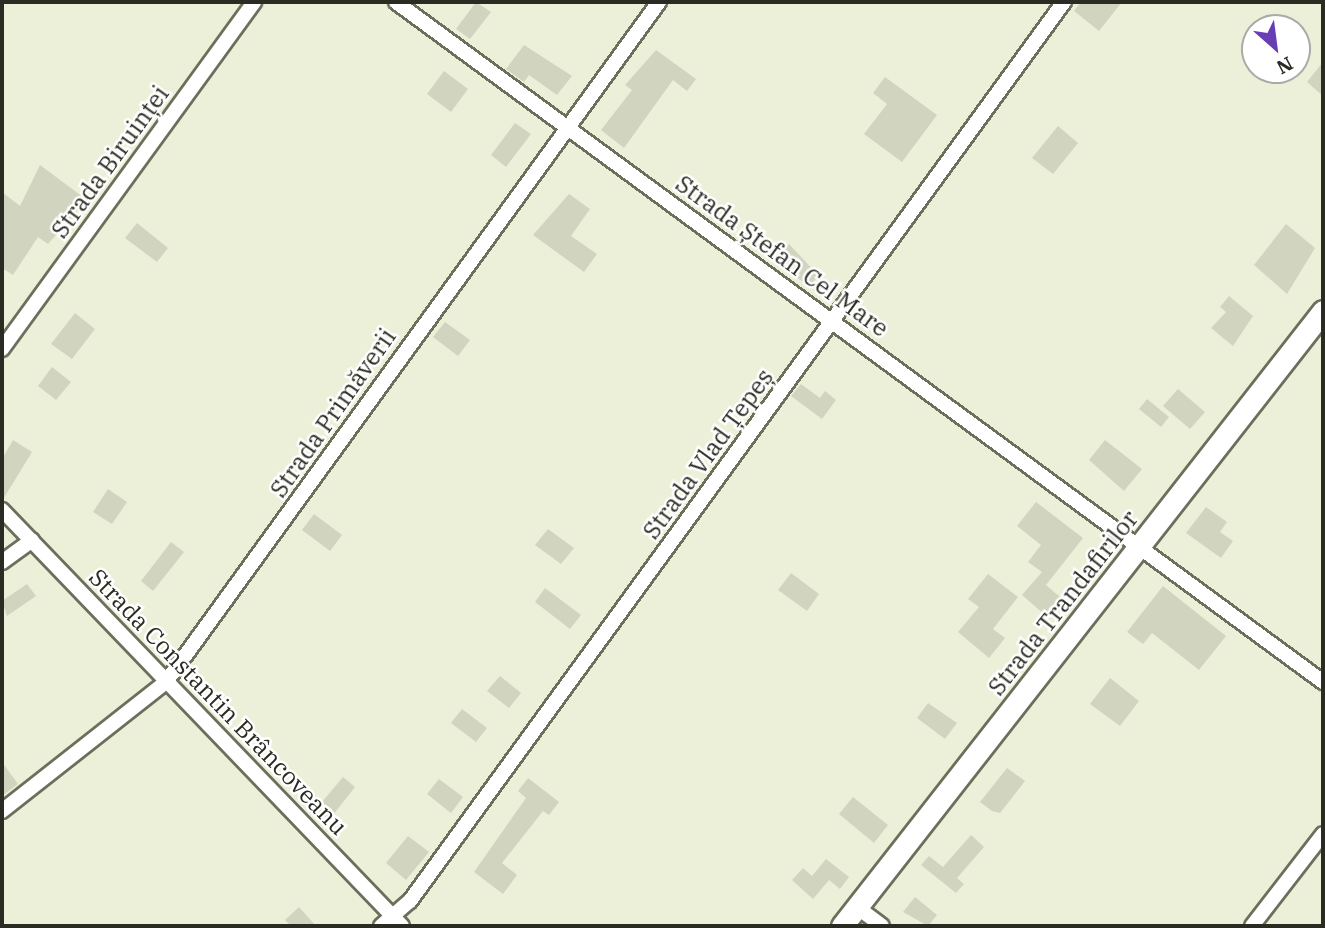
<!DOCTYPE html>
<meta charset="utf-8">
<style>
body{margin:0}
#map{position:relative;width:1325px;height:928px;overflow:hidden;background:#ecf0d9;font-family:"IBM Plex Serif",serif}
div>[style]{position:absolute}
.building>*{inset:0;background:#d1d5bf}
.roads{filter:drop-shadow(2px 0 #6b6f5b) drop-shadow(-2px 0 #6b6f5b) drop-shadow(0 2px #6b6f5b) drop-shadow(0 -2px #6b6f5b)}
.minor>*{height:14px;margin:-7px;padding:0 7px;transform-origin:7px;border-radius:7px;background:#fff}
.secondary>*{height:21px;margin:-10.5px;padding:0 10.5px;transform-origin:10.5px;border-radius:10.5px;background:#fff}
span{translate:-50% -50%;white-space:nowrap;text-align:center;line-height:1.15;-webkit-text-stroke:5px #fff;paint-order:stroke}
.street-label{font-size:24px;color:#2a2b23}
.frame{position:absolute;inset:0;border:4px solid #2a2b23;pointer-events:none}
.north{position:absolute;left:1241px;top:14px;width:70px;height:70px;box-sizing:border-box;background:#fff;border:2px solid #aaaaa7;border-radius:50%;rotate:152deg;font-size:19px;font-weight:700;line-height:28px;text-align:center;color:#2a2b23}
.north::after{content:'';display:block;margin:auto;width:24px;height:32px;background:#683eb6;clip-path:polygon(50% 0,100% 100%,50% 72%,0 100%)}
</style>
<div id="map">
<div class="building">
<i style="clip-path:polygon(476px 2px,491px 12px,470px 39px,456px 29px)"></i>
<i style="clip-path:polygon(1081px 2px,1122px 2px,1099px 31px,1074px 11px)"></i>
<i style="clip-path:polygon(524px 45px,572px 76px,557px 95px,529px 75px,524px 82px,506px 69px)"></i>
<i style="clip-path:polygon(656px 50px,696px 79px,687px 91px,673px 80px,624px 148px,601px 130px,632px 90px,625px 85px)"></i>
<i style="clip-path:polygon(1323px 62px,1323px 96px,1307px 82px)"></i>
<i style="clip-path:polygon(444px 71px,468px 89px,451px 112px,427px 94px)"></i>
<i style="clip-path:polygon(885px 77px,937px 115px,902px 162px,864px 134px,887px 104px,873px 93px)"></i>
<i style="clip-path:polygon(515px 123px,531px 134px,506px 167px,491px 155px)"></i>
<i style="clip-path:polygon(1058px 126px,1078px 143px,1053px 174px,1032px 158px)"></i>
<i style="clip-path:polygon(40px 165px,87px 200px,48px 244px,38px 237px,13px 275px,2px 268px,2px 192px,20px 206px)"></i>
<i style="clip-path:polygon(569px 194px,590px 209px,571px 236px,597px 254px,584px 272px,533px 235px)"></i>
<i style="clip-path:polygon(137px 223px,168px 248px,157px 262px,125px 238px)"></i>
<i style="clip-path:polygon(1286px 224px,1315px 248px,1287px 294px,1254px 265px)"></i>
<i style="clip-path:polygon(789px 244px,819px 276px,810px 287px,775px 262px)"></i>
<i style="clip-path:polygon(1229px 296px,1253px 316px,1233px 346px,1211px 328px,1226px 312px,1220px 307px)"></i>
<i style="clip-path:polygon(75px 313px,95px 329px,72px 359px,51px 344px)"></i>
<i style="clip-path:polygon(445px 322px,470px 340px,458px 356px,433px 337px)"></i>
<i style="clip-path:polygon(52px 367px,71px 382px,56px 400px,38px 386px)"></i>
<i style="clip-path:polygon(801px 384px,820px 398px,825px 391px,836px 400px,822px 419px,791px 396px)"></i>
<i style="clip-path:polygon(1178px 389px,1205px 412px,1190px 429px,1163px 406px)"></i>
<i style="clip-path:polygon(1147px 399px,1169px 417px,1161px 427px,1139px 409px)"></i>
<i style="clip-path:polygon(13px 440px,32px 452px,2px 501px,2px 459px)"></i>
<i style="clip-path:polygon(1105px 440px,1142px 469px,1124px 491px,1089px 460px)"></i>
<i style="clip-path:polygon(108px 489px,127px 502px,112px 524px,93px 512px)"></i>
<i style="clip-path:polygon(1036px 502px,1083px 538px,1046px 585px,1060px 597px,1045px 615px,1022px 595px,1042px 572px,1028px 562px,1041px 545px,1017px 526px)"></i>
<i style="clip-path:polygon(1206px 507px,1227px 522px,1220px 532px,1233px 541px,1221px 558px,1186px 533px)"></i>
<i style="clip-path:polygon(314px 514px,342px 535px,330px 551px,302px 530px)"></i>
<i style="clip-path:polygon(548px 529px,574px 548px,561px 564px,535px 545px)"></i>
<i style="clip-path:polygon(171px 542px,184px 552px,153px 591px,141px 581px)"></i>
<i style="clip-path:polygon(791px 573px,819px 594px,807px 611px,778px 590px)"></i>
<i style="clip-path:polygon(988px 574px,1018px 597px,993px 629px,1005px 638px,989px 658px,958px 632px,979px 607px,968px 599px)"></i>
<i style="clip-path:polygon(27px 584px,36px 596px,7px 616px,2px 601px)"></i>
<i style="clip-path:polygon(1163px 586px,1226px 636px,1199px 670px,1152px 633px,1143px 644px,1127px 632px)"></i>
<i style="clip-path:polygon(545px 588px,581px 615px,570px 629px,535px 602px)"></i>
<i style="clip-path:polygon(500px 676px,521px 693px,509px 708px,487px 691px)"></i>
<i style="clip-path:polygon(1110px 678px,1139px 701px,1120px 726px,1090px 704px)"></i>
<i style="clip-path:polygon(928px 703px,957px 723px,945px 739px,917px 718px)"></i>
<i style="clip-path:polygon(462px 709px,487px 728px,476px 742px,451px 723px)"></i>
<i style="clip-path:polygon(2px 762px,18px 784px,2px 796px)"></i>
<i style="clip-path:polygon(1007px 768px,1025px 781px,1000px 813px,992px 811px,980px 802px)"></i>
<i style="clip-path:polygon(343px 777px,355px 787px,329px 820px,316px 809px)"></i>
<i style="clip-path:polygon(528px 778px,559px 802px,549px 815px,543px 811px,502px 863px,517px 875px,503px 894px,474px 872px,526px 798px,518px 791px)"></i>
<i style="clip-path:polygon(439px 779px,463px 797px,451px 813px,427px 794px)"></i>
<i style="clip-path:polygon(853px 797px,888px 825px,874px 843px,839px 814px)"></i>
<i style="clip-path:polygon(971px 835px,984px 847px,957px 878px,964px 884px,956px 893px,921px 865px,929px 856px,943px 867px)"></i>
<i style="clip-path:polygon(408px 836px,429px 852px,406px 880px,386px 863px)"></i>
<i style="clip-path:polygon(826px 859px,849px 877px,840px 889px,829px 880px,813px 899px,792px 880px,803px 868px,812px 876px)"></i>
<i style="clip-path:polygon(915px 897px,937px 915px,928px 926px,903px 912px)"></i>
<i style="clip-path:polygon(299px 907px,316px 926px,291px 926px,285px 920px)"></i>
</div>
<div class="roads">
<div class="minor">
<i style="left:396px;top:2px;width:1150px;rotate:36.26deg"></i>
<i style="left:2px;top:349px;width:429px;rotate:-54deg"></i>
<i style="left:2px;top:510px;width:577px;rotate:46.12deg"></i>
<i style="left:2px;top:562px;width:37px;rotate:-36deg"></i>
<i style="left:2px;top:811px;width:209px;rotate:-38.2deg"></i>
<i style="left:166px;top:682px;width:840px;rotate:-54.06deg"></i>
<i style="left:857px;top:907px;width:31px;rotate:37deg"></i>
<i style="left:381px;top:926px;width:38px;rotate:-41deg"></i>
<i style="left:410px;top:901px;width:1112px;rotate:-53.97deg"></i>
<i style="left:1252px;top:926px;width:116px;rotate:-52.3deg"></i>
</div>
<div class="secondary">
<i style="left:842px;top:926px;width:781px;rotate:-51.97deg"></i>
</div>
</div>
<div class="street-label">
<span style="left:110px;top:162px;rotate:-54deg">Strada Biruinței</span>
<span style="left:782px;top:256px;rotate:36deg">Strada Ștefan Cel Mare</span>
<span style="left:333px;top:413px;rotate:-55deg">Strada Primăverii</span>
<span style="left:708px;top:454px;rotate:-54deg">Strada Vlad Țepeș</span>
<span style="left:1063px;top:603px;rotate:-52deg">Strada Trandafirilor</span>
<span style="left:218px;top:702px;rotate:46deg">Strada Constantin Brâncoveanu</span>
</div>
<div class="frame"></div>
<div class="north">N</div>
</div>
